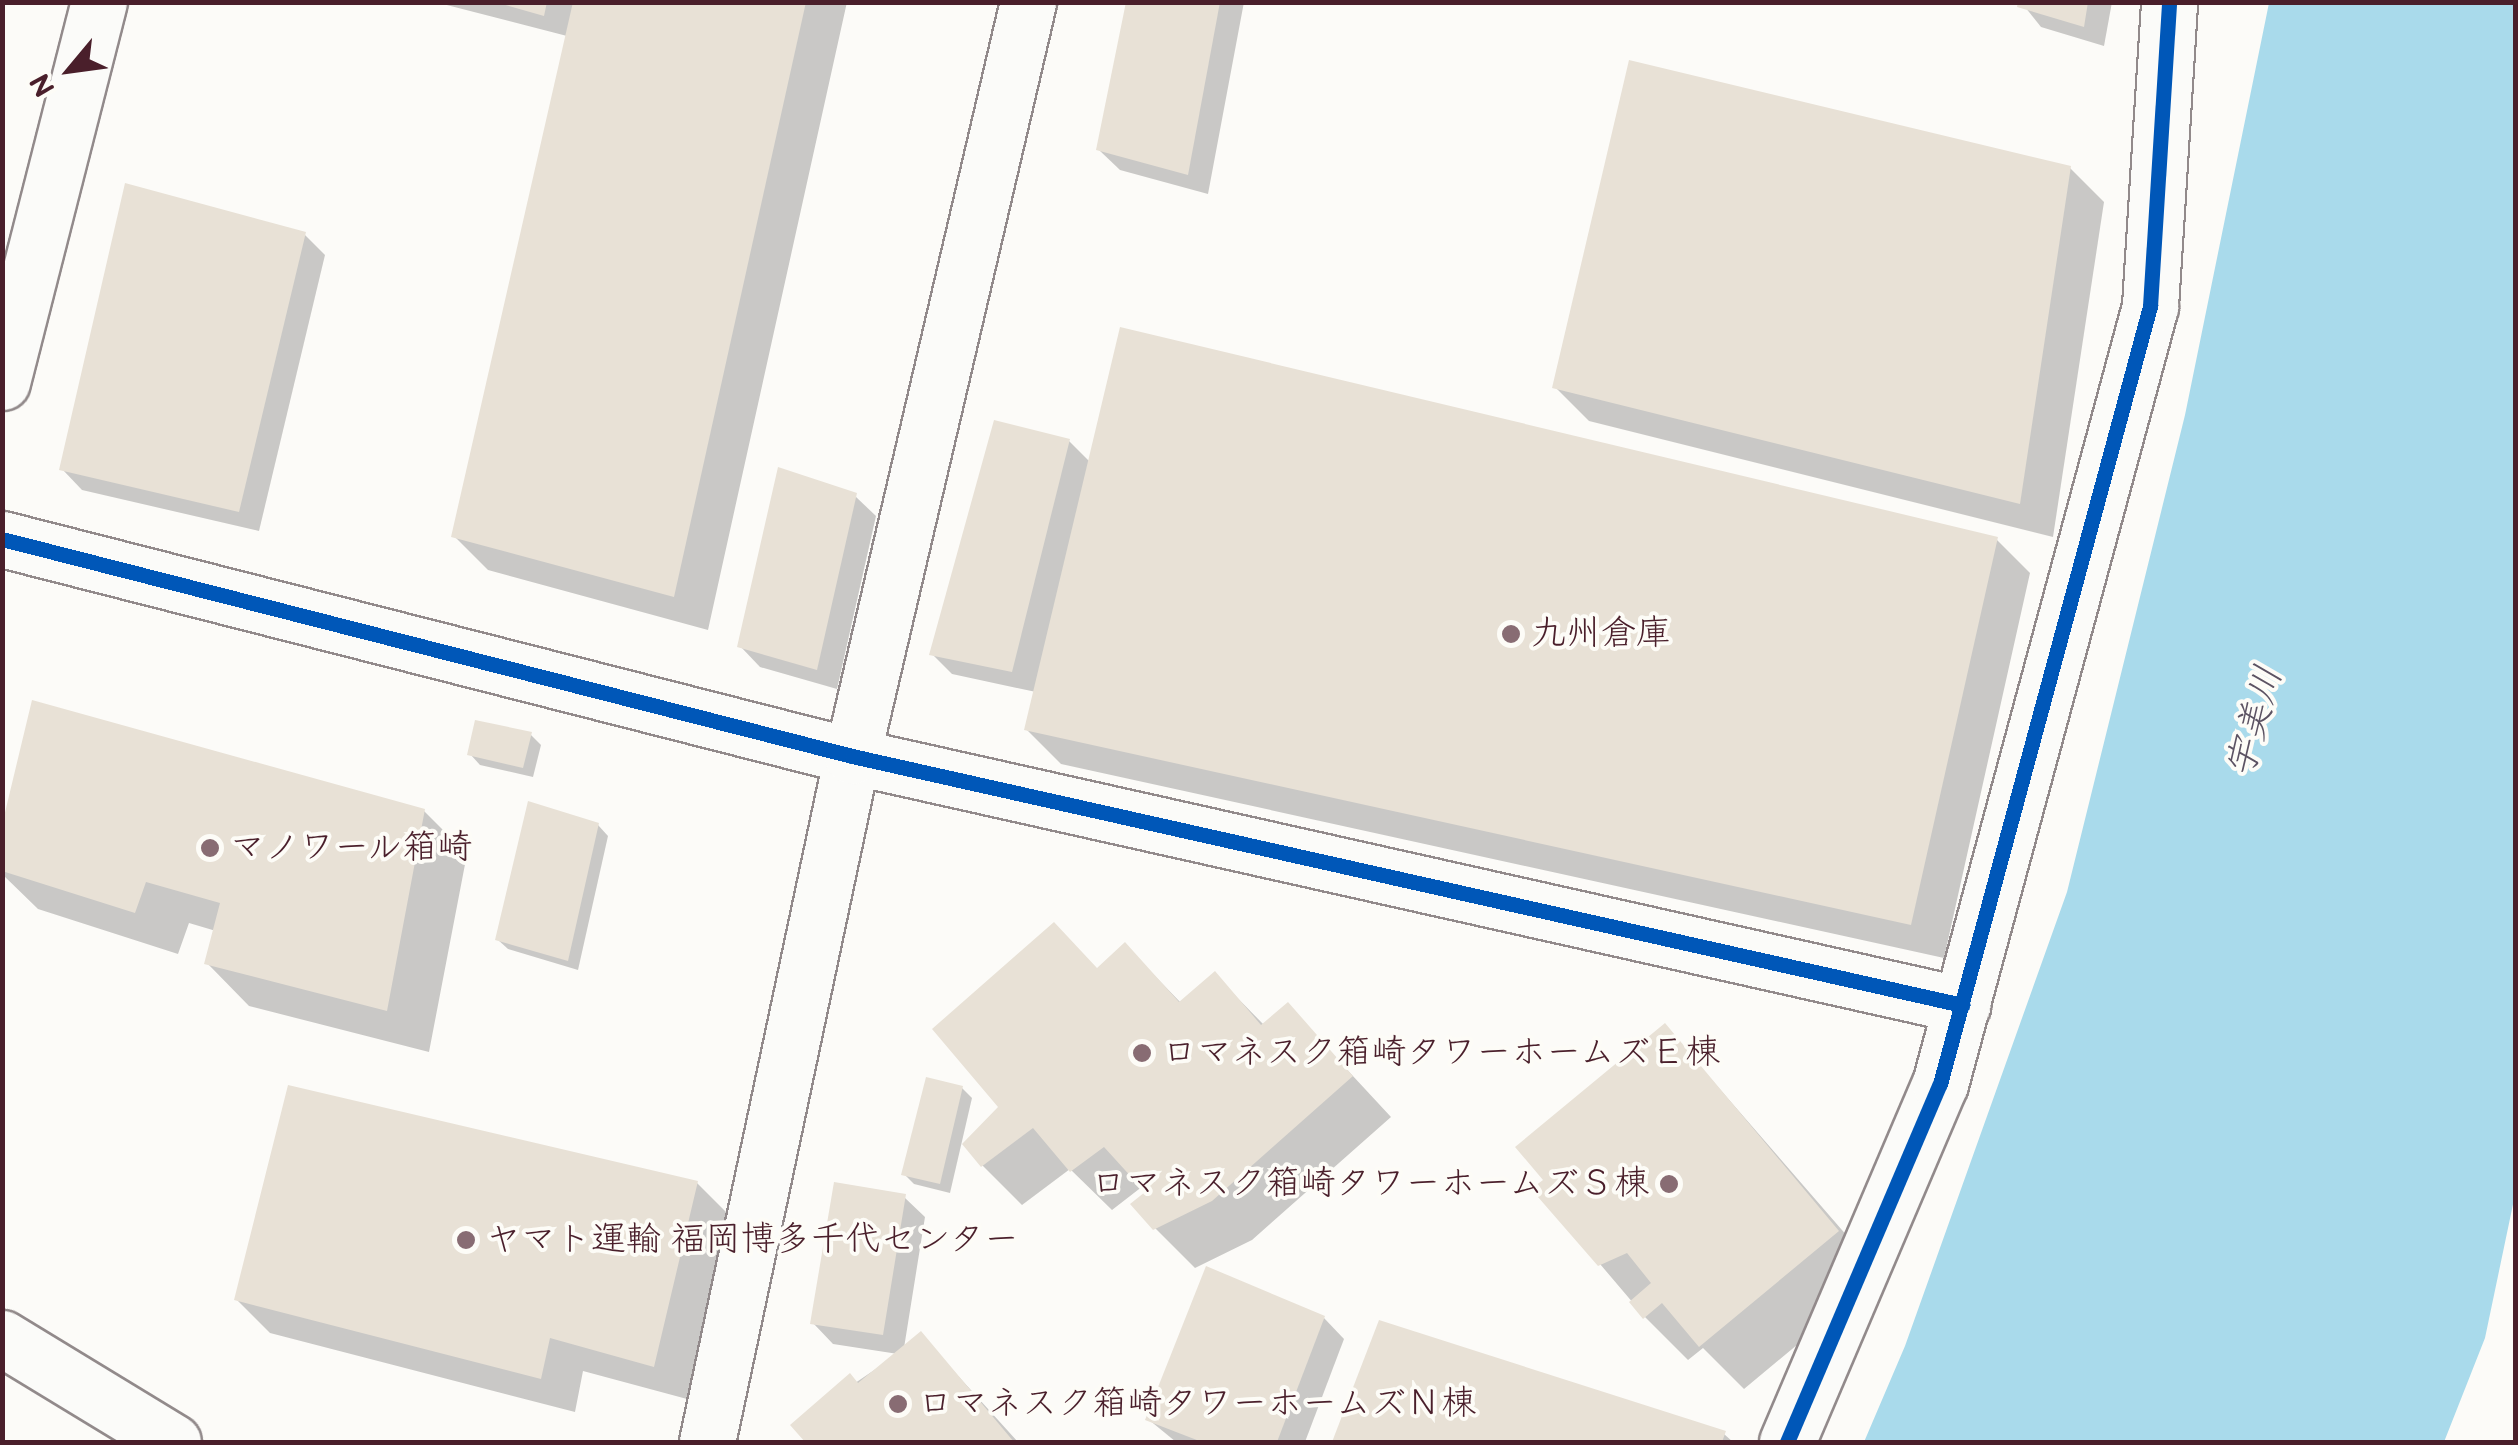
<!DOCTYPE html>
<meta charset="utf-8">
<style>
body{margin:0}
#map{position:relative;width:2518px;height:1445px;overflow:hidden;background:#fcfbf8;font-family:"Balsamiq Sans","Klee One",sans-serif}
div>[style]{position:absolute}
.water>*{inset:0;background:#a9daeb}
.shadow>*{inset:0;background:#0003}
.building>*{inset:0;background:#e8e1d6}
.roads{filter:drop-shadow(2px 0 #928a8b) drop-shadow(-2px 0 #928a8b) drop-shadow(0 2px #928a8b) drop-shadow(0 -2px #928a8b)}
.street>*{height:55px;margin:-27.5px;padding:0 27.5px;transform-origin:27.5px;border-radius:27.5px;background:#fbfbf9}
.secondary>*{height:55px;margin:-27.5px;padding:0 27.5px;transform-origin:27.5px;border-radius:27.5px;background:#fbfbf9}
.cycleway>*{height:15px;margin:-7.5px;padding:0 7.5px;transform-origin:7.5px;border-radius:7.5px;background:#0057b8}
.dots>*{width:28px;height:28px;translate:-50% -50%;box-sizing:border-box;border:5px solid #fdfcf7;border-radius:50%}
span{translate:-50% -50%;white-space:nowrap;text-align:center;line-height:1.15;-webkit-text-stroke:8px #fdfcf7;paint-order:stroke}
.poi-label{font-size:35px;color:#4a1f2b}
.left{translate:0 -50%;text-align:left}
.right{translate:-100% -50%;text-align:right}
.water-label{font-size:38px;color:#5c5363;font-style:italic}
.frame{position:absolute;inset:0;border:5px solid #4a1f2b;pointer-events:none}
.north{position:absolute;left:20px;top:20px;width:100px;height:100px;-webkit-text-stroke:8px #fdfcf7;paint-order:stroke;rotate:241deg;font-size:28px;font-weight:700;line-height:40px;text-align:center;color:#4a1f2b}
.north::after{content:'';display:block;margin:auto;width:35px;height:45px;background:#4a1f2b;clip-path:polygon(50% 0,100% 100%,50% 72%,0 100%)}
</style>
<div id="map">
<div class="water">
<i style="clip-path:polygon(2269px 3px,2515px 3px,2516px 1190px,2485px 1338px,2444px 1442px,1864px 1442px,1905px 1346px,2067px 892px,2185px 415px)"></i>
</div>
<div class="shadow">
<i style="clip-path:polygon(435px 2px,847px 2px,708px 630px,488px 570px,454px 536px,567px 36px)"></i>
<i style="clip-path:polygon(1128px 2px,1244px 2px,1208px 194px,1120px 170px,1099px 150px)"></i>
<i style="clip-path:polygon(2021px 2px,2112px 2px,2104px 46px,2041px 27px)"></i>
<i style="clip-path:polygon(2070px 168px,2104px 202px,2053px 537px,1589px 421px,1555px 387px)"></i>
<i style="clip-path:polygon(304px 234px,325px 255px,259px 531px,82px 490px,62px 469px)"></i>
<i style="clip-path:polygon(1069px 441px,1090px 462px,1996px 539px,2030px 573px,1944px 958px,1061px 764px,1027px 730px,1036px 692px,952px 674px,932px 654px)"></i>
<i style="clip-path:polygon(855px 496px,876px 516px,837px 689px,760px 667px,740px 646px)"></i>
<i style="clip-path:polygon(530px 734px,541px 745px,533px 777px,480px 765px,470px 754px)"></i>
<i style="clip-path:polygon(424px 811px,467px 854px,429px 1052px,249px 1006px,207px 963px,216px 931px,189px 923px,178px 954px,38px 909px,2px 874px,2px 835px)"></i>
<i style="clip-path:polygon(598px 825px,608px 836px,578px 970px,508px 949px,497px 939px)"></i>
<i style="clip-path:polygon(1125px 945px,1182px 1004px,1215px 975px,1264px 1025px,1288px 1006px,1391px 1117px,1252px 1240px,1195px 1268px,1155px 1228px,1143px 1186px,1112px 1210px,1070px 1169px,1022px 1205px,982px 1165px,1002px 1107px,1098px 970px)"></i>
<i style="clip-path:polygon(1665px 1026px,1881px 1275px,1744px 1389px,1703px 1348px,1688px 1360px,1645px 1317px,1600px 1264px,1546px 1180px)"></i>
<i style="clip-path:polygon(962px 1088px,972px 1098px,950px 1193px,914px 1184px,904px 1174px)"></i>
<i style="clip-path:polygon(697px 1183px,731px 1217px,687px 1399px,583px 1371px,575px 1412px,270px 1333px,236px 1299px)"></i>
<i style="clip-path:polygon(904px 1197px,925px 1217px,904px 1348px,921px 1335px,1018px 1442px,808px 1442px,793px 1425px,898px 1354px,833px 1344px,813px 1323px)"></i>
<i style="clip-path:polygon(1324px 1318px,1344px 1339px,1305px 1442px,1176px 1442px,1148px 1419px)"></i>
<i style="clip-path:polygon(1380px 1323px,1724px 1434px,1733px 1442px,1335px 1442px)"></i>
</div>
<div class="building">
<i style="clip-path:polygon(495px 2px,547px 2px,544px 16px)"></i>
<i style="clip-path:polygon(573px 2px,806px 2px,674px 597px,451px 537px)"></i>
<i style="clip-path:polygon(1126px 2px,1220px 2px,1188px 175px,1096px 150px)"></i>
<i style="clip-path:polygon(2018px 2px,2088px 2px,2084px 27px,2017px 7px)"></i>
<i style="clip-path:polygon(1629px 60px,2071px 166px,2020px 504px,1552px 388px)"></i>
<i style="clip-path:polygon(125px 183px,306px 232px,239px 512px,59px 470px)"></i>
<i style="clip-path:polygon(1120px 327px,1998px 537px,1911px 925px,1024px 730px)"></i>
<i style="clip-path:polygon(994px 420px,1070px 439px,1012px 672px,929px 655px)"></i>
<i style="clip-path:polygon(778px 467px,857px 493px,817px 670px,737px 647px)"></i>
<i style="clip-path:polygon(32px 700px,425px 809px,387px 1011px,204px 964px,220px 903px,146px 882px,135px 913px,2px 871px,2px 825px)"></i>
<i style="clip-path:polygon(475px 720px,532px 732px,523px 768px,467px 755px)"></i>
<i style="clip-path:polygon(528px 801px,599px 823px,568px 961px,495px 940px)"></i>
<i style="clip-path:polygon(1054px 922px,1097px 968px,1125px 942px,1179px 1002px,1215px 971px,1261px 1025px,1288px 1002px,1353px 1076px,1212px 1201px,1153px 1230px,1130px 1204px,1145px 1192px,1104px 1147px,1070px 1172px,1033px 1128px,981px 1167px,962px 1144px,998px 1107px,932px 1029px)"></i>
<i style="clip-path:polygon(1665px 1023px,1839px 1231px,1699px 1347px,1662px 1303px,1643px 1319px,1629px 1302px,1651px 1283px,1627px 1253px,1598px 1266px,1531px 1189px,1543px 1180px,1515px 1147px)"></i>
<i style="clip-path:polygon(926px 1077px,963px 1086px,940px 1184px,901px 1175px)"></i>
<i style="clip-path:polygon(288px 1085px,698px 1181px,654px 1367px,550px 1338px,541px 1379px,234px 1300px)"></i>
<i style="clip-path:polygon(834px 1182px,906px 1194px,883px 1335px,810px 1324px)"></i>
<i style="clip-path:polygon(1206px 1266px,1325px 1316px,1277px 1442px,1202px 1442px,1145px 1420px)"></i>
<i style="clip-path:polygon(1379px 1320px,1726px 1431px,1722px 1442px,1332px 1442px)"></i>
<i style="clip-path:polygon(921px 1331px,1014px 1442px,805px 1442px,790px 1425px,850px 1373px,858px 1383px)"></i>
</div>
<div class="roads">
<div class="street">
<i style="left:2px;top:539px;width:877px;rotate:14.32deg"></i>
<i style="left:852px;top:756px;width:1138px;rotate:12.64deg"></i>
<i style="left:2px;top:1338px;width:200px;rotate:31.3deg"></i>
<i style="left:707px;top:1442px;width:701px;rotate:-78.07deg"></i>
<i style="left:852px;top:756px;width:774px;rotate:-76.86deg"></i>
<i style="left:1787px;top:1442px;width:389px;rotate:-66.9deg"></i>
<i style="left:1940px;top:1084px;width:806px;rotate:-74.89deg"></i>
<i style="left:2150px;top:306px;width:305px;rotate:-86.4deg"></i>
</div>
<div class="secondary">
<i style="left:2px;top:382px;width:392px;rotate:-75.7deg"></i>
</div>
</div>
<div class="cycleway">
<i style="left:2px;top:539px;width:877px;rotate:14.32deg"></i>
<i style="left:852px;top:756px;width:1138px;rotate:12.64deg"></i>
<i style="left:1787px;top:1442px;width:389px;rotate:-66.9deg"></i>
<i style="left:1940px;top:1084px;width:806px;rotate:-74.89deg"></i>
<i style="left:2150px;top:306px;width:305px;rotate:-86.4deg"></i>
</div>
<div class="dots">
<i style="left:1511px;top:634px;background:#886c73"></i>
<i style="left:210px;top:848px;background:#886c73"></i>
<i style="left:1142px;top:1053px;background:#886c73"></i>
<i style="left:1669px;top:1184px;background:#886c73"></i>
<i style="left:466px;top:1240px;background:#886c73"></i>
<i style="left:898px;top:1404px;background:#886c73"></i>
</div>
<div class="poi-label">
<span class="left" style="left:1531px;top:634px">九州倉庫</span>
<span class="left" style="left:230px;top:848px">マノワール箱崎</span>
<span class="left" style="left:1162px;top:1053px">ロマネスク箱崎タワーホームズＥ棟</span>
<span class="right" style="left:1649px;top:1184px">ロマネスク箱崎タワーホームズＳ棟</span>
<span class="left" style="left:486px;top:1240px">ヤマト運輸 福岡博多千代センター</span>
<span class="left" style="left:918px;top:1404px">ロマネスク箱崎タワーホームズＮ棟</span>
</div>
<div class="water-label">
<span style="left:2255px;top:722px;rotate:-74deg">宇美川</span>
</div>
<div class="frame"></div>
<div class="north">N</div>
</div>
